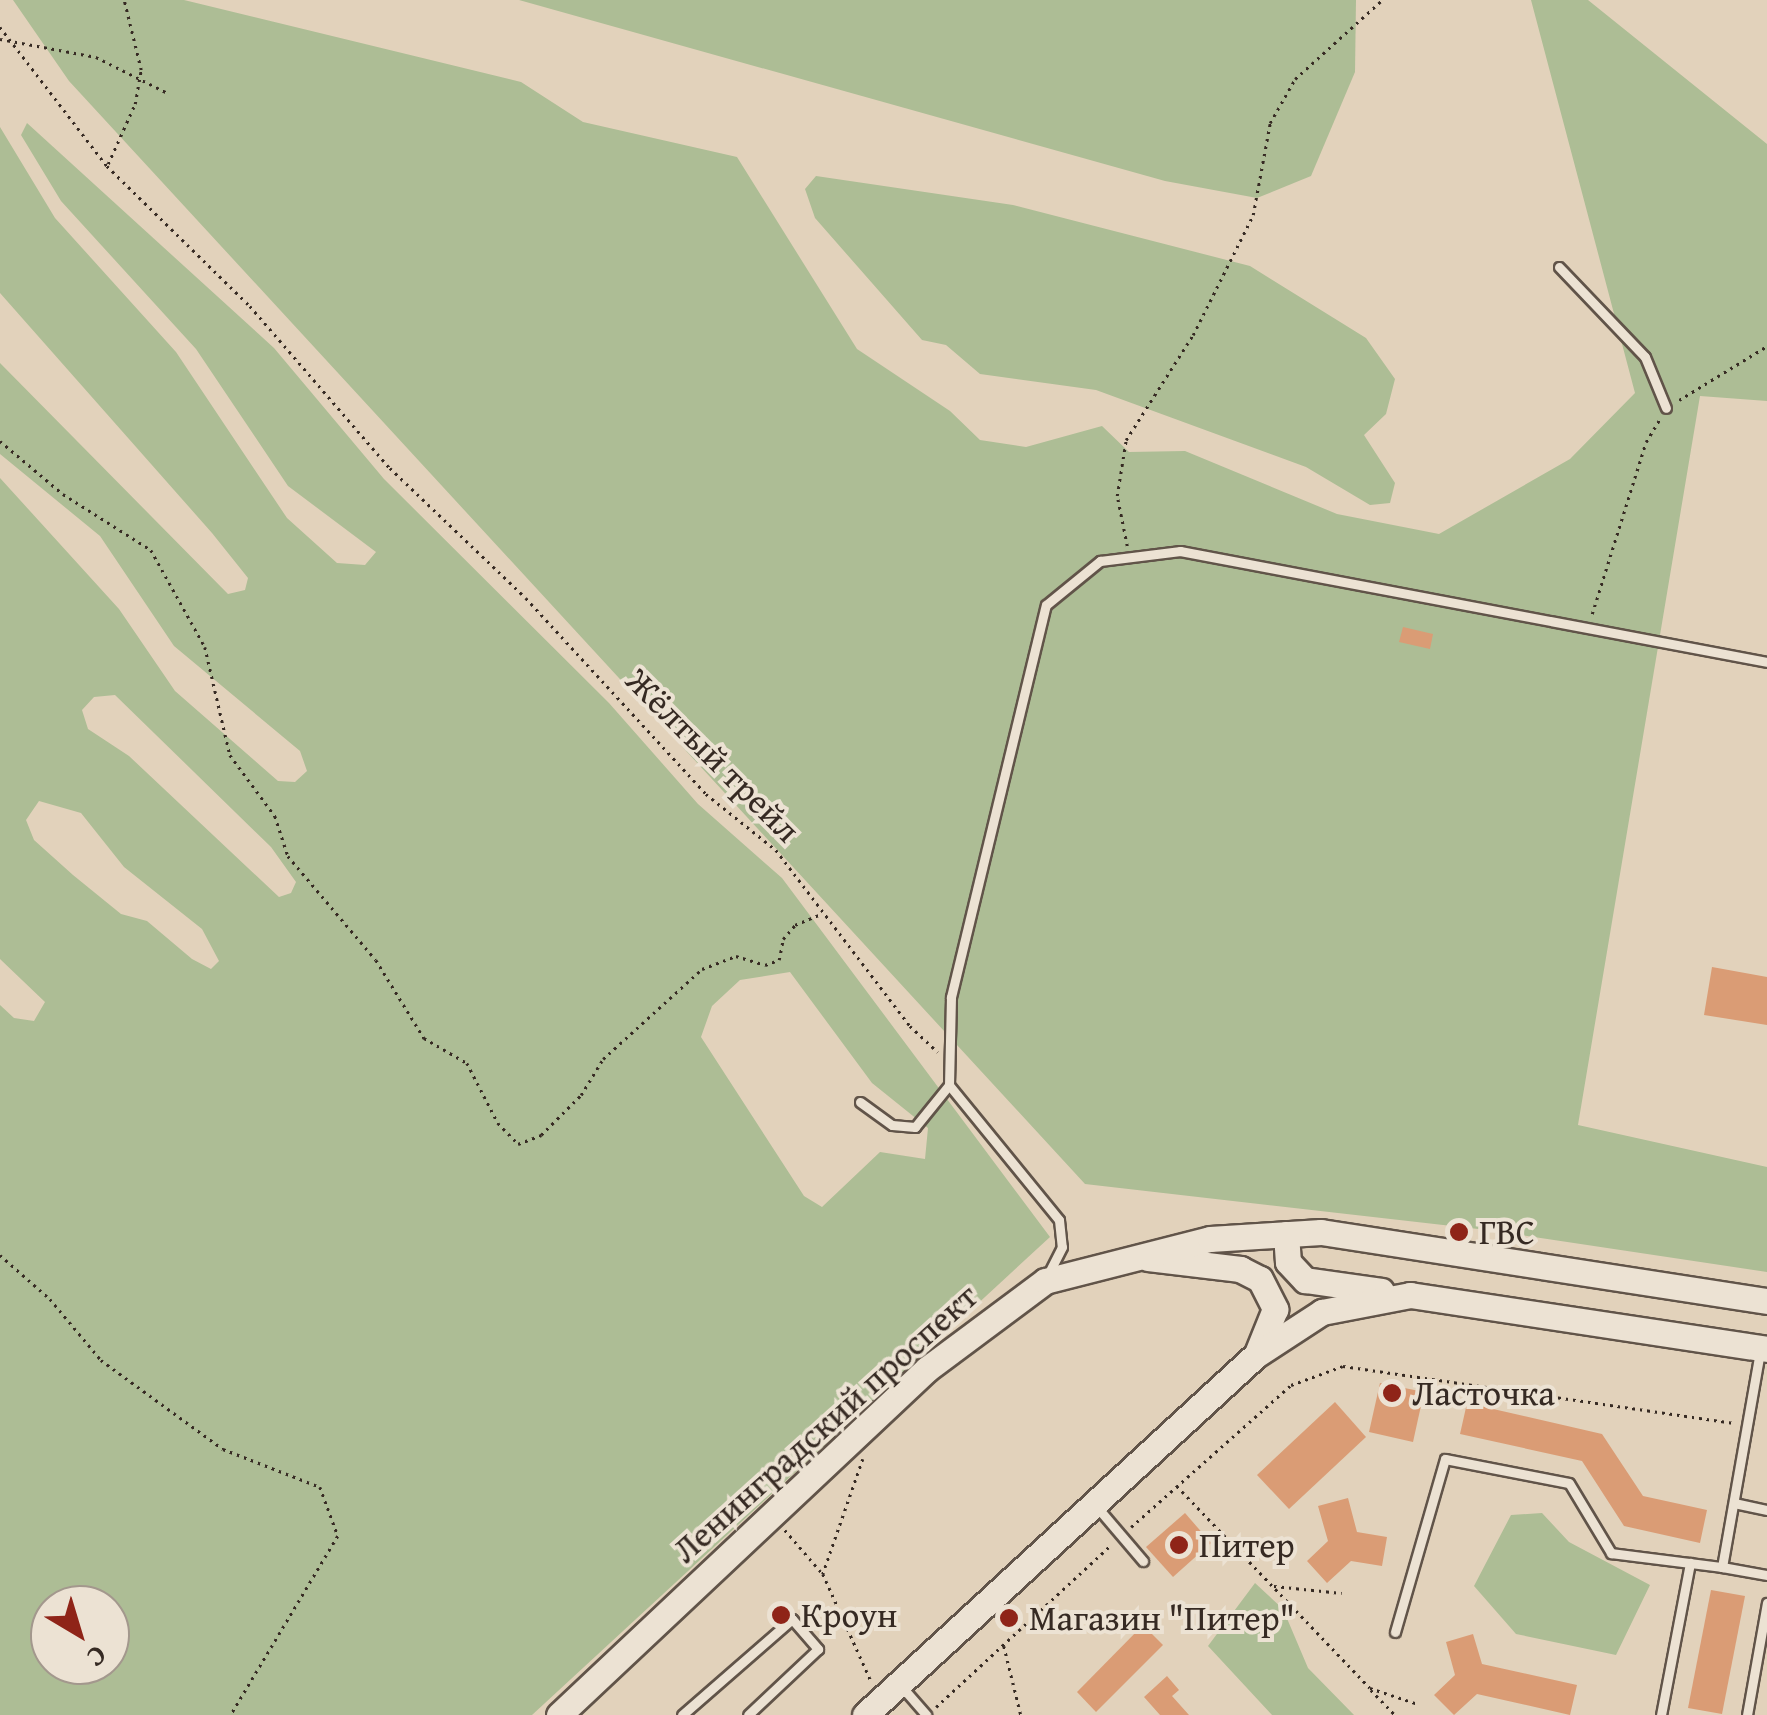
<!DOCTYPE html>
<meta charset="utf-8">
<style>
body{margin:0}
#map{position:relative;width:1767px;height:1715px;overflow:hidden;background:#e2d2bb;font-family:"Gentium Book Plus",serif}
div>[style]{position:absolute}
.green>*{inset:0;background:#adbd95}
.building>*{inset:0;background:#da9c75}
.path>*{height:2.5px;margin-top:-1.25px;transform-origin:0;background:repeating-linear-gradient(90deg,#362a23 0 2.5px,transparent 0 7.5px)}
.roads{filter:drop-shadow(2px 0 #615449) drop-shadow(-2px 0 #615449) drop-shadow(0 2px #615449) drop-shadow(0 -2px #615449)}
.service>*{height:9px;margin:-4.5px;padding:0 4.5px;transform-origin:4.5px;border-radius:4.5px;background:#ece2d3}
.secondary>*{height:25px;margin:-12.5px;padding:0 12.5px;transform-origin:12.5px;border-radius:12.5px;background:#ece2d3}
.dots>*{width:28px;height:28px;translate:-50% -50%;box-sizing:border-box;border:5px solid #ece2d3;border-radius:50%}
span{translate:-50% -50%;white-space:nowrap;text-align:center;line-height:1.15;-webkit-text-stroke:8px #ece2d3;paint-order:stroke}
.street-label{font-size:35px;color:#362a23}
.poi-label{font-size:35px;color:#362a23}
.left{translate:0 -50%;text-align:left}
.north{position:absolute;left:30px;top:1585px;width:100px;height:100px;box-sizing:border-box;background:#ece2d3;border:2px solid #a3988d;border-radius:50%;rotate:142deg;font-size:28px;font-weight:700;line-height:40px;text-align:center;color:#362a23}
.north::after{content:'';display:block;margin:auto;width:35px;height:45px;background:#8f2418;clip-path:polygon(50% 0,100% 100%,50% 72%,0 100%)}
</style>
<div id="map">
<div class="green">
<i style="clip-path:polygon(13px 0,184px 0,521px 82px,583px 122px,737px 157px,857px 349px,950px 411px,980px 440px,1026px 447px,1102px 426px,1129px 452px,1185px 451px,1337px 514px,1439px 534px,1570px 459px,1635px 393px,1531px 0,1588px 0,1767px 144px,1767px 401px,1700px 396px,1578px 1125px,1767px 1167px,1767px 1272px,1487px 1230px,1085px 1184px,69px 81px)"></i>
<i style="clip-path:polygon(519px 0,1356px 0,1355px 72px,1311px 176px,1257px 198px,1165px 181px)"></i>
<i style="clip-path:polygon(evenodd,27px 123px,274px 348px,384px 479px,609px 703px,698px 804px,782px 878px,1050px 1237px,532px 1715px,0 1715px,0 1005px,14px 1018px,34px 1021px,45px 1002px,0 959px,0 478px,119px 609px,175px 691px,278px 781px,295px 782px,307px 771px,300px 751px,174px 646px,100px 536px,0 454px,0 363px,228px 594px,245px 590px,248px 578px,212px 533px,0 293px,0 127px,55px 218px,176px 352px,287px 518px,337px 563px,365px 565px,376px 552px,288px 486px,196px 349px,61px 201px,21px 135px,27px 123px,115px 695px,271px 847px,296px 882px,291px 893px,279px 897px,129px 756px,88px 729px,82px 710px,94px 697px,115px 695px,27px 123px,39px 801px,81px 813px,124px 867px,202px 929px,219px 961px,211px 969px,192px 959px,147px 921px,121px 914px,73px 875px,34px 840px,26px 820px,39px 801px,27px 123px,790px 972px,872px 1083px,928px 1128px,925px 1159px,880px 1152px,822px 1207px,804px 1196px,701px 1037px,712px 1006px,740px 980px,790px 972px,27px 123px,50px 1605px,110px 1605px,110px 1665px,50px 1665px,50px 1605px)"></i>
<i style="clip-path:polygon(816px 176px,1013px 205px,1250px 266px,1366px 338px,1395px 379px,1386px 414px,1364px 435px,1395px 483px,1390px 503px,1370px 505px,1306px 467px,1096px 390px,980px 374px,946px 345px,922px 340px,815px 218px,805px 189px)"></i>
<i style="clip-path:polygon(1542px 1513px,1569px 1542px,1650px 1585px,1616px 1655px,1516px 1634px,1474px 1586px,1511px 1515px)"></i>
<i style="clip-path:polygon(1255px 1583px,1283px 1609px,1308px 1668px,1354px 1715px,1272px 1715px,1208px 1646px)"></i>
</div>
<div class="building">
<i style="clip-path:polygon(1403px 627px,1433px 634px,1430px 649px,1399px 642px)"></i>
<i style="clip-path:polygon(1712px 967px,1767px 977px,1767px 1025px,1704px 1015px)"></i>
<i style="clip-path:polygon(1380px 1383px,1424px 1392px,1413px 1442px,1369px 1432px)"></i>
<i style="clip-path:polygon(1335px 1402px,1366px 1437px,1289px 1509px,1257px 1475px)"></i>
<i style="clip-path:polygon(1467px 1403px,1602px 1434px,1643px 1496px,1707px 1510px,1700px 1543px,1624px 1526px,1582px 1461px,1460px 1434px)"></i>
<i style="clip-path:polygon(1348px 1498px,1357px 1532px,1387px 1537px,1382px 1566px,1351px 1561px,1327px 1583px,1307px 1561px,1328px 1541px,1318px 1506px)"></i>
<i style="clip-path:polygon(1185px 1513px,1211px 1543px,1173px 1577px,1146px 1547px)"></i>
<i style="clip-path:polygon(1711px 1590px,1745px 1596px,1722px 1714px,1688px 1708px)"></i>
<i style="clip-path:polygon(1143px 1625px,1163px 1645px,1096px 1712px,1077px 1692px)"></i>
<i style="clip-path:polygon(1473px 1634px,1482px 1664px,1577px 1685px,1570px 1715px,1477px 1694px,1454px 1715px,1434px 1695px,1455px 1675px,1446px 1642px)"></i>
<i style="clip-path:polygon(1167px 1676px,1179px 1690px,1172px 1696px,1189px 1715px,1160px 1715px,1144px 1697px)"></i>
</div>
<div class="path">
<i style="left:0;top:27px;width:175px;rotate:52.4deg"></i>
<i style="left:107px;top:166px;width:200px;rotate:44.4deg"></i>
<i style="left:250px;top:306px;width:214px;rotate:49.2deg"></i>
<i style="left:390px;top:468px;width:188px;rotate:43.7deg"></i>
<i style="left:526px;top:598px;width:266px;rotate:47.4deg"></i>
<i style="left:706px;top:794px;width:90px;rotate:38.7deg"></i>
<i style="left:776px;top:850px;width:221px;rotate:52.7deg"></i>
<i style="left:910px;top:1026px;width:38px;rotate:43deg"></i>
<i style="left:0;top:39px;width:98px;rotate:10.6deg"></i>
<i style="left:96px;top:57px;width:80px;rotate:26.6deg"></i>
<i style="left:108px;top:164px;width:66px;rotate:-65.8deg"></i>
<i style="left:135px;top:104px;width:35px;rotate:-80deg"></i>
<i style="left:141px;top:70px;width:72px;rotate:-103.7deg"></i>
<i style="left:1679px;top:400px;width:103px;rotate:-31.5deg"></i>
<i style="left:0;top:441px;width:82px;rotate:40.1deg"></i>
<i style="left:63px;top:494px;width:104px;rotate:32.5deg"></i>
<i style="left:151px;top:550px;width:111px;rotate:60.9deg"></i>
<i style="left:205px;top:647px;width:111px;rotate:77deg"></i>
<i style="left:230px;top:755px;width:76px;rotate:53.6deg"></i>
<i style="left:275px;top:816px;width:42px;rotate:72deg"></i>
<i style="left:288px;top:856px;width:136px;rotate:49.8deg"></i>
<i style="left:376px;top:960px;width:92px;rotate:58.4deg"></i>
<i style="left:424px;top:1038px;width:50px;rotate:30.2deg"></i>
<i style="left:467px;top:1063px;width:68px;rotate:62.7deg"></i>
<i style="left:498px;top:1123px;width:29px;rotate:46deg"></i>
<i style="left:518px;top:1144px;width:25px;rotate:-21deg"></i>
<i style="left:541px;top:1135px;width:57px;rotate:-45deg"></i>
<i style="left:581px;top:1095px;width:42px;rotate:-58.6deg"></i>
<i style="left:603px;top:1059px;width:134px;rotate:-42.3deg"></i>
<i style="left:702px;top:969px;width:36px;rotate:-21deg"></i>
<i style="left:736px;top:956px;width:30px;rotate:17deg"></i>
<i style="left:765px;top:965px;width:15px;rotate:-20deg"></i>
<i style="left:779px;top:960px;width:21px;rotate:-79deg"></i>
<i style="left:783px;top:939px;width:18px;rotate:-49deg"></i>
<i style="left:795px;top:925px;width:28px;rotate:-23deg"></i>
<i style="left:1127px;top:546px;width:51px;rotate:-101.3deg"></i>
<i style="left:1117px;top:496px;width:57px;rotate:-80.9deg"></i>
<i style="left:1126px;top:440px;width:125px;rotate:-57.5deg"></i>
<i style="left:1193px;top:335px;width:134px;rotate:-63.4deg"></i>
<i style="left:1253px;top:215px;width:94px;rotate:-79.5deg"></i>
<i style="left:1270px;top:123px;width:51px;rotate:-60.4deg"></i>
<i style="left:1295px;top:79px;width:118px;rotate:-42.2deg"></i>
<i style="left:1592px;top:614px;width:180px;rotate:-72.6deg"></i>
<i style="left:1646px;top:442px;width:27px;rotate:-59deg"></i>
<i style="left:0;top:1255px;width:67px;rotate:41.3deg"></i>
<i style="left:50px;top:1299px;width:80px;rotate:50.1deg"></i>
<i style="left:101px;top:1360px;width:151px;rotate:36.1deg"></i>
<i style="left:223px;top:1449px;width:104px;rotate:21.4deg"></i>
<i style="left:320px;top:1487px;width:52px;rotate:69.8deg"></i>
<i style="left:338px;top:1536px;width:209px;rotate:120.9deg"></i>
<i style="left:863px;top:1459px;width:122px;rotate:109.2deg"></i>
<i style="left:823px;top:1574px;width:117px;rotate:65.8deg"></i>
<i style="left:1177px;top:1486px;width:279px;rotate:46.3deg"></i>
<i style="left:1370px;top:1688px;width:51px;rotate:18.4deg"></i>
<i style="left:1131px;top:1527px;width:214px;rotate:-41.6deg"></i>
<i style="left:1291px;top:1385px;width:55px;rotate:-20.1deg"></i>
<i style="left:1343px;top:1366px;width:397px;rotate:8.3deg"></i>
<i style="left:785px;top:1530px;width:57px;rotate:49.3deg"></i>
<i style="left:1274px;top:1586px;width:68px;rotate:5.9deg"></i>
<i style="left:1004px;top:1646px;width:71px;rotate:76.2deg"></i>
<i style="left:1371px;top:1690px;width:35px;rotate:46deg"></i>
<i style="left:936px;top:1707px;width:237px;rotate:-42.8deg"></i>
</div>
<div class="roads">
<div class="service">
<i style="left:1559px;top:267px;width:124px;rotate:46.3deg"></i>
<i style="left:1645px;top:357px;width:55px;rotate:67.6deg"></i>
<i style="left:949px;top:1085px;width:174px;rotate:50.8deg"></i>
<i style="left:1059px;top:1220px;width:27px;rotate:84deg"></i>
<i style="left:1062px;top:1247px;width:30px;rotate:117deg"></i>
<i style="left:860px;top:1102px;width:39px;rotate:36deg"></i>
<i style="left:892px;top:1125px;width:23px;rotate:5deg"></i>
<i style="left:915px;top:1127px;width:54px;rotate:-51deg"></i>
<i style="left:949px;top:1085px;width:88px;rotate:-88.7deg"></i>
<i style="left:951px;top:997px;width:403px;rotate:-76.4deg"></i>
<i style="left:1046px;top:605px;width:70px;rotate:-39.2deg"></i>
<i style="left:1100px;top:561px;width:81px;rotate:-7.1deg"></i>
<i style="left:1180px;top:551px;width:597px;rotate:10.71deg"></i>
<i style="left:1734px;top:1503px;width:34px;rotate:12deg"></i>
<i style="left:1097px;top:1507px;width:71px;rotate:49.6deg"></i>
<i style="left:1722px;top:1567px;width:46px;rotate:10.1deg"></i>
<i style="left:1395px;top:1632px;width:180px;rotate:-73.9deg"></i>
<i style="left:1445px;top:1459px;width:126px;rotate:11deg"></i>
<i style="left:1569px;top:1483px;width:82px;rotate:59deg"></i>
<i style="left:1611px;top:1553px;width:112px;rotate:7.2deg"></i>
<i style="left:1722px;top:1567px;width:219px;rotate:-80deg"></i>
<i style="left:902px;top:1687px;width:37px;rotate:49deg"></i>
<i style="left:682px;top:1715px;width:146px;rotate:-41.1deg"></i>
<i style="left:792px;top:1619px;width:40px;rotate:49deg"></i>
<i style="left:818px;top:1649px;width:96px;rotate:136.7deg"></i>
<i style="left:1661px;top:1715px;width:155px;rotate:-79.2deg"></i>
<i style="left:1747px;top:1715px;width:114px;rotate:-79.9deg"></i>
</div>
<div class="secondary">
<i style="left:1286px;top:1234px;width:28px;rotate:86deg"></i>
<i style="left:1288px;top:1262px;width:25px;rotate:47deg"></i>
<i style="left:1305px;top:1280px;width:77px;rotate:8.2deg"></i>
<i style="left:1148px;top:1258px;width:93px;rotate:6.8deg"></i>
<i style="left:1240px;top:1269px;width:22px;rotate:27deg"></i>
<i style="left:1260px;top:1279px;width:34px;rotate:63deg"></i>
<i style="left:1275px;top:1309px;width:45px;rotate:112deg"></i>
<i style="left:559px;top:1715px;width:505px;rotate:-43.24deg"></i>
<i style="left:927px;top:1369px;width:147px;rotate:-36.7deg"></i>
<i style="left:1045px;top:1281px;width:170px;rotate:-14.3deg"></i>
<i style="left:1210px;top:1239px;width:111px;rotate:-3.6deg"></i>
<i style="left:1321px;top:1232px;width:451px;rotate:8.8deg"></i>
<i style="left:865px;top:1715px;width:531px;rotate:-42.64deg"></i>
<i style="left:1256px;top:1355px;width:79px;rotate:-33.1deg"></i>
<i style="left:1322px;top:1312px;width:90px;rotate:-10.9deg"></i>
<i style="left:1410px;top:1295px;width:361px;rotate:8.6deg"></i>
</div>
</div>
<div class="dots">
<i style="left:1459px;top:1232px;background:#8f2418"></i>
<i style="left:1392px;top:1393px;background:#8f2418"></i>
<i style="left:1179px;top:1545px;background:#8f2418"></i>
<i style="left:781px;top:1615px;background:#8f2418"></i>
<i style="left:1009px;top:1618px;background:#8f2418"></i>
</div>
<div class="street-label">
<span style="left:713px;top:755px;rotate:45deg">Жёлтый трейл</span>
<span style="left:825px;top:1423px;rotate:-42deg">Ленинградский проспект</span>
</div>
<div class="poi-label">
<span class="left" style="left:1479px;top:1232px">ГВС</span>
<span class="left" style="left:1412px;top:1393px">Ласточка</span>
<span class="left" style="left:1199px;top:1545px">Питер</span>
<span class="left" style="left:801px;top:1615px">Кроун</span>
<span class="left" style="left:1029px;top:1618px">Магазин "Питер"</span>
</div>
<div class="north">С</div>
</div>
